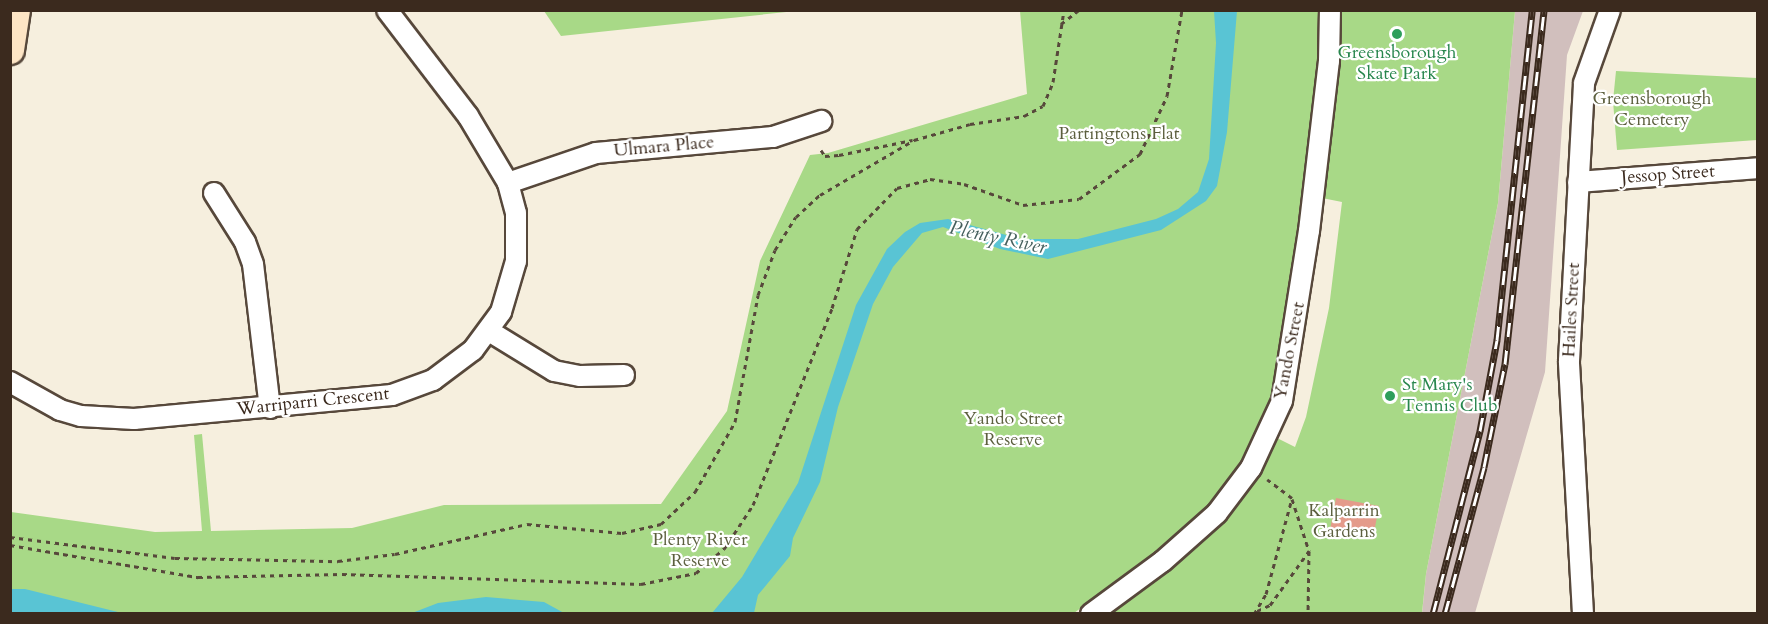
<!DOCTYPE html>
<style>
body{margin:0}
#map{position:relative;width:1768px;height:624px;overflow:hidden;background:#f6efde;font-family:Cardo,serif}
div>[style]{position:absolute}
.industrial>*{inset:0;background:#d1bfbd}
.green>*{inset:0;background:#a8d987}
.water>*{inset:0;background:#59c4d4}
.building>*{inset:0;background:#e49b8b}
.path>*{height:3px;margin-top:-1.5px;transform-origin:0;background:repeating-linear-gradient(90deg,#57483b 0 4.5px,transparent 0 9px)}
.roads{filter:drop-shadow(2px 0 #57483b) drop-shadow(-2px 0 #57483b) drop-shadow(0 2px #57483b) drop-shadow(0 -2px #57483b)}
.street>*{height:20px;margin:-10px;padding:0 10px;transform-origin:10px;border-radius:10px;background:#fff}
.secondary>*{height:28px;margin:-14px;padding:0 14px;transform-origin:14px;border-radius:14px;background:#fde5c5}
.rail>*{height:7px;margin-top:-3.5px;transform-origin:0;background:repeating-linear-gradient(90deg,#fff 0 14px,#3b2a1e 0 28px);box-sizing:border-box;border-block:2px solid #3b2a1e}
.dots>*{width:16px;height:16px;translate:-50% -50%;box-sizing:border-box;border:3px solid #fff;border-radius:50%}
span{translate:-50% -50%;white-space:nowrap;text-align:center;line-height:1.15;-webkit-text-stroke:4.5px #fff;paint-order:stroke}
.leisure-label{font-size:18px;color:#27864d}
.left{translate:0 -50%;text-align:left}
.park-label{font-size:18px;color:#5c5f3e}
.street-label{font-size:18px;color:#3b2a1e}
.water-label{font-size:20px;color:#46605e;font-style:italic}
.frame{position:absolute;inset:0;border:12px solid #3b2a1e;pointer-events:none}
</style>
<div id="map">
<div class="industrial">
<i style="clip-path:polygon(1515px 11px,1583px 11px,1567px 55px,1545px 372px,1475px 613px,1422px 614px,1426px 574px,1498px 203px)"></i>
</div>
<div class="green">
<i style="clip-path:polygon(544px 11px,796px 11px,561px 36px)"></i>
<i style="clip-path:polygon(1020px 11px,1321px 11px,1322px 54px,1301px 222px,1278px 380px,1270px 408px,1247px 458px,1207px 511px,1167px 546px,1074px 613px,11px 614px,11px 512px,155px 532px,202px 531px,194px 435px,202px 434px,211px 531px,352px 528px,444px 505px,661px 504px,727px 411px,760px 261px,810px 155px,828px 153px,1027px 94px)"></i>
<i style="clip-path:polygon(1339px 11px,1515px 11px,1498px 203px,1426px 574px,1422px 613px,1109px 614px,1200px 543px,1256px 479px,1277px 438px,1295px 447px,1306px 417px,1329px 308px,1342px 202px,1322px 198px,1338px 65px)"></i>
<i style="clip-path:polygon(1616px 71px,1757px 78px,1757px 140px,1617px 150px,1613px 101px)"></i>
</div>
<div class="water">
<i style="clip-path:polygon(1214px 11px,1237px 11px,1227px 132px,1217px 186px,1206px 201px,1161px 230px,1048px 259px,1000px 249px,943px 227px,922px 233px,893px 267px,873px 304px,838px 407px,820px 482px,793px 538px,790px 556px,758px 595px,754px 613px,712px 613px,742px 577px,798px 483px,856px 305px,887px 249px,905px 232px,920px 223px,948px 219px,1021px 239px,1078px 239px,1156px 219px,1178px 209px,1198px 192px,1209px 159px,1216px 43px)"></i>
<i style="clip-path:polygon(11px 589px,25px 589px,122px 613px,11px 613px)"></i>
<i style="clip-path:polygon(486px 597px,544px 602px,564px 613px,412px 613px,438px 603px)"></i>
</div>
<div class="building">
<i style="clip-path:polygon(1336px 498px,1379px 506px,1373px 538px,1330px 530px)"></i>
</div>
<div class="path">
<i style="left:1061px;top:24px;width:23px;rotate:-38deg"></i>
<i style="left:821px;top:150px;width:7px;rotate:56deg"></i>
<i style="left:825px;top:156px;width:14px;rotate:-4deg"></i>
<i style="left:839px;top:155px;width:75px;rotate:-11.6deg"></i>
<i style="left:1292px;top:499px;width:55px;rotate:71.9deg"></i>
<i style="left:1309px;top:551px;width:63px;rotate:90.9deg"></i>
<i style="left:10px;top:537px;width:166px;rotate:7.3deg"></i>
<i style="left:175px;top:558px;width:163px;rotate:1.1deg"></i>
<i style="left:338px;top:561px;width:57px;rotate:-7deg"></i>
<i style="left:395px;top:554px;width:135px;rotate:-12.8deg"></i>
<i style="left:527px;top:524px;width:95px;rotate:5.4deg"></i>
<i style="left:622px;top:533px;width:40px;rotate:-13deg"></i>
<i style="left:661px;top:524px;width:47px;rotate:-43.3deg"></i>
<i style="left:695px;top:492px;width:81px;rotate:-60.3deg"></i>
<i style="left:735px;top:422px;width:129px;rotate:-79.7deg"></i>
<i style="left:758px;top:295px;width:48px;rotate:-69.3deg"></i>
<i style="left:775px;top:250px;width:39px;rotate:-58deg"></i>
<i style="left:796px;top:217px;width:33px;rotate:-43deg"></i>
<i style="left:820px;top:195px;width:109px;rotate:-30.3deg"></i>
<i style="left:914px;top:140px;width:58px;rotate:-15.9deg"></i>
<i style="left:970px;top:124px;width:55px;rotate:-8.4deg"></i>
<i style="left:1024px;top:116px;width:21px;rotate:-28deg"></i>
<i style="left:1043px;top:106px;width:26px;rotate:-67deg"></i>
<i style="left:1053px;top:82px;width:73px;rotate:-81.3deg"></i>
<i style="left:10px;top:545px;width:191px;rotate:9.7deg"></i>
<i style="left:198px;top:577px;width:144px;rotate:-1.2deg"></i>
<i style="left:342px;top:574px;width:299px;rotate:1.9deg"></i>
<i style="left:641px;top:584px;width:56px;rotate:-11.3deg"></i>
<i style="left:696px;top:573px;width:37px;rotate:-41deg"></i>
<i style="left:724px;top:549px;width:53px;rotate:-56.6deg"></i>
<i style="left:753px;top:505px;width:212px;rotate:-68.1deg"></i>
<i style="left:832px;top:308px;width:83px;rotate:-72.4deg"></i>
<i style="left:857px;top:229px;width:57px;rotate:-45.7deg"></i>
<i style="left:897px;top:188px;width:34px;rotate:-15deg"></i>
<i style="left:930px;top:179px;width:34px;rotate:8deg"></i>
<i style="left:964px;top:184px;width:63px;rotate:19.6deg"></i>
<i style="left:1023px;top:205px;width:56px;rotate:-6.1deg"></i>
<i style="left:1079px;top:199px;width:76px;rotate:-36.4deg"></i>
<i style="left:1140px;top:154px;width:64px;rotate:-65deg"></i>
<i style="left:1167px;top:96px;width:87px;rotate:-80.1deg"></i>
<i style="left:1257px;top:611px;width:14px;rotate:-25deg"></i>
<i style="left:1270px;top:605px;width:67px;rotate:-54.2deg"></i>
<i style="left:1254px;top:614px;width:23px;rotate:-59deg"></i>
<i style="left:1266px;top:594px;width:99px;rotate:-74.8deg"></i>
<i style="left:1292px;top:498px;width:31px;rotate:-143deg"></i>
</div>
<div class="roads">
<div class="street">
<i style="left:1578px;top:182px;width:181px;rotate:-4.4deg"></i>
<i style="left:508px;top:183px;width:93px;rotate:-18.8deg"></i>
<i style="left:596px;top:153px;width:178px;rotate:-5.2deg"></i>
<i style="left:773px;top:137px;width:51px;rotate:-18.4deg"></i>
<i style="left:214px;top:193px;width:58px;rotate:57.7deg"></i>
<i style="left:245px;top:242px;width:23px;rotate:70deg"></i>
<i style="left:253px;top:264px;width:145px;rotate:83.3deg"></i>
<i style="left:489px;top:331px;width:76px;rotate:31.6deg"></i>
<i style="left:554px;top:371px;width:26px;rotate:11deg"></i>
<i style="left:580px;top:376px;width:44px;rotate:-1.3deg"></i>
<i style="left:10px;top:382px;width:57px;rotate:29.2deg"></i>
<i style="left:60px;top:410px;width:22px;rotate:16deg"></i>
<i style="left:81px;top:416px;width:53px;rotate:3.2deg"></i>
<i style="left:134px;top:419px;width:259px;rotate:-5.3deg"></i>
<i style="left:392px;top:395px;width:44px;rotate:-20.1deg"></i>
<i style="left:433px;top:380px;width:50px;rotate:-36.9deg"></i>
<i style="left:473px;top:350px;width:47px;rotate:-53.6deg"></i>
<i style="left:501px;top:312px;width:53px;rotate:-73.6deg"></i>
<i style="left:516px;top:261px;width:48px;rotate:-90deg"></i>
<i style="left:516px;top:213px;width:31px;rotate:-105deg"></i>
<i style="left:508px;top:183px;width:78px;rotate:-120.8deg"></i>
<i style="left:468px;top:116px;width:133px;rotate:-127.4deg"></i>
<i style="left:1091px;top:614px;width:89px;rotate:-36.4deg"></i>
<i style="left:1163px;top:561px;width:72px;rotate:-41.6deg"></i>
<i style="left:1217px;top:513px;width:56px;rotate:-52.9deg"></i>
<i style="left:1251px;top:468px;width:74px;rotate:-65.2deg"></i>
<i style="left:1282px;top:401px;width:172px;rotate:-81deg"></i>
<i style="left:1309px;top:231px;width:171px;rotate:-83.3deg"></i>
<i style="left:1329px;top:61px;width:51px;rotate:-88.9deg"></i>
<i style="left:1583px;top:614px;width:253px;rotate:-93.2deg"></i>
<i style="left:1569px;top:361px;width:278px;rotate:-86.9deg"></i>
<i style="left:1584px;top:83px;width:77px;rotate:-70.4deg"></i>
</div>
<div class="secondary">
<i style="left:10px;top:50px;width:40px;rotate:-81.5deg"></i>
</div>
</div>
<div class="rail">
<i style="left:1433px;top:614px;width:189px;rotate:-75.6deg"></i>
<i style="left:1480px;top:431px;width:93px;rotate:-79.4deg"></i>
<i style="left:1497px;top:340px;width:332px;rotate:-83.9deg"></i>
<i style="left:1445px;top:614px;width:152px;rotate:-75.1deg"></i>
<i style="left:1484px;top:467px;width:105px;rotate:-78.5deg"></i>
<i style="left:1505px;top:364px;width:356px;rotate:-83.7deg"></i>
</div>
<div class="dots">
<i style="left:1397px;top:34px;background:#2e9e5b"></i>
<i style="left:1390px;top:396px;background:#2e9e5b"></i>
</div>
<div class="leisure-label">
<span style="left:1397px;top:64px">Greensborough<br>Skate Park</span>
<span class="left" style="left:1402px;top:396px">St Mary's<br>Tennis Club</span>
</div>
<div class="park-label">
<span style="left:1652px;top:110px">Greensborough<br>Cemetery</span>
<span style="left:1119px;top:134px">Partingtons Flat</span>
<span style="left:1013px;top:430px">Yando Street<br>Reserve</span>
<span style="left:1344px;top:522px">Kalparrin<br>Gardens</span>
<span style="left:700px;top:551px">Plenty River<br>Reserve</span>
</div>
<div class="street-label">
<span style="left:664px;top:147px;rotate:-5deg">Ulmara Place</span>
<span style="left:1668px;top:175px;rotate:-4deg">Jessop Street</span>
<span style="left:1572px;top:310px;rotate:-87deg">Hailes Street</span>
<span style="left:1290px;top:351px;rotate:-79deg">Yando Street</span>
<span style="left:313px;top:402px;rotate:-6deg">Warriparri Crescent</span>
</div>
<div class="water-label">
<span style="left:998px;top:237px;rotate:12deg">Plenty River</span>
</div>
<div class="frame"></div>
</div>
